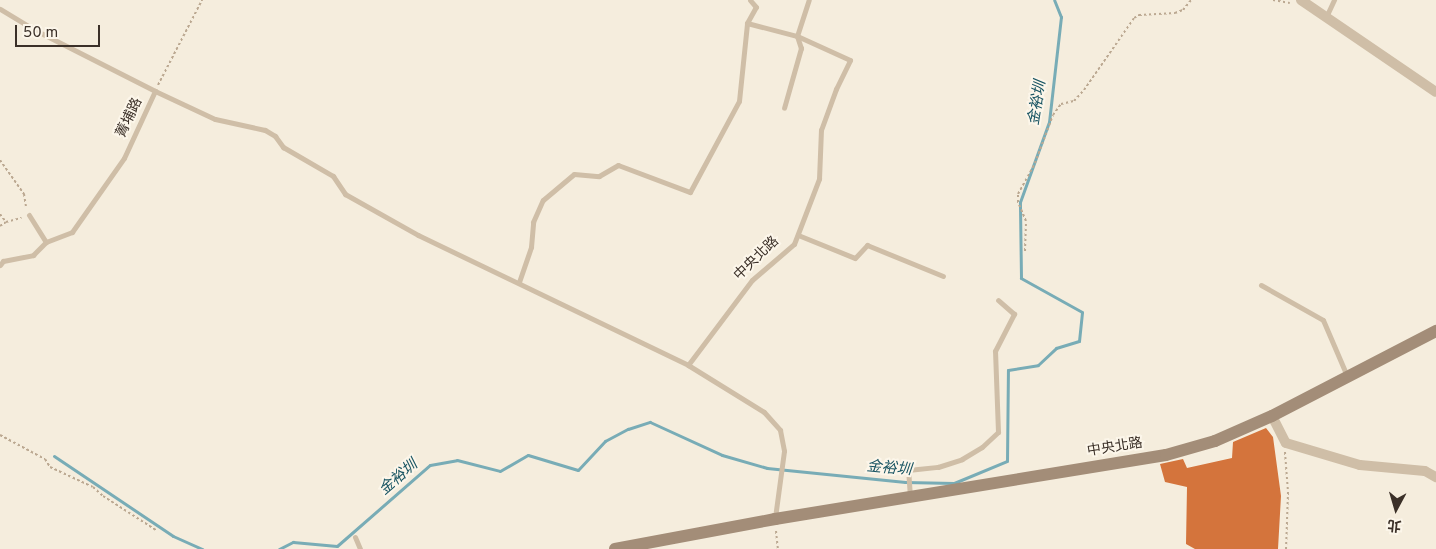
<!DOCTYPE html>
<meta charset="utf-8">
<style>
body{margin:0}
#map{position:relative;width:1436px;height:549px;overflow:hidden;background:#f5eddd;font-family:Overpass,"Noto Sans TC",sans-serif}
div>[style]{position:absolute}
.stream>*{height:3px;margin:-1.5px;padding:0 1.5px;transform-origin:1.5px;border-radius:1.5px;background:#78acb6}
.building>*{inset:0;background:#d4743c}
.path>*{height:2px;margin-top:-1px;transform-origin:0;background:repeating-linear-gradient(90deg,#bba891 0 2.5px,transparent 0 5px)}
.lane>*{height:5px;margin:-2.5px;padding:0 2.5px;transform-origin:2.5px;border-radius:2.5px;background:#cfbea7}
.street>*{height:10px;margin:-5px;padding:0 5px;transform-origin:5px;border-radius:5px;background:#cfbea7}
.secondary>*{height:12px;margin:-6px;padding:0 6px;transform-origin:6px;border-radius:6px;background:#a38d78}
span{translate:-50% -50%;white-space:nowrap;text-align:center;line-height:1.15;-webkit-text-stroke:4px #fcf6ea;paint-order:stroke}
.street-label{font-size:14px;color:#3b3028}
.water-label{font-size:15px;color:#185462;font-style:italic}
.north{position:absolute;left:1371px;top:484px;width:50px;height:50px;-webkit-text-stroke:4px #fcf6ea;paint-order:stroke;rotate:186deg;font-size:14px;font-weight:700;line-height:20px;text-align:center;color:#3b3028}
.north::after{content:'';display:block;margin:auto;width:18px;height:22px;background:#3b3028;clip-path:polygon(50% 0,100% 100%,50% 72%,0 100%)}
.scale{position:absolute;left:15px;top:25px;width:85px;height:22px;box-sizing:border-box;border:2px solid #3b3028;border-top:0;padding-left:6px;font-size:15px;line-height:18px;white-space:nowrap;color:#3b3028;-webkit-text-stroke:4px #fcf6ea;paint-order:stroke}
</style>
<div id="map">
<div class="stream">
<i style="left:54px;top:456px;width:143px;rotate:33.9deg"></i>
<i style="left:173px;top:536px;width:32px;rotate:24deg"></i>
<i style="left:279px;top:549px;width:16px;rotate:-27deg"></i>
<i style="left:293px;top:542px;width:44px;rotate:5.2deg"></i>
<i style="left:337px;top:546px;width:123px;rotate:-41.1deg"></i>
<i style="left:430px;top:465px;width:27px;rotate:-10deg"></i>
<i style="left:457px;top:460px;width:44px;rotate:14.3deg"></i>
<i style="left:500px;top:471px;width:32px;rotate:-30deg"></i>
<i style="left:528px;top:455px;width:52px;rotate:16.7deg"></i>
<i style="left:578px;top:470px;width:40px;rotate:-47deg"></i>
<i style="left:605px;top:441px;width:26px;rotate:-28deg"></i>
<i style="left:628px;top:429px;width:23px;rotate:-18deg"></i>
<i style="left:650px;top:422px;width:79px;rotate:24.6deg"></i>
<i style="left:722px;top:455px;width:47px;rotate:16.1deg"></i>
<i style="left:767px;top:468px;width:139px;rotate:5.8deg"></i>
<i style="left:905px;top:482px;width:49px;rotate:1.2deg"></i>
<i style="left:954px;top:483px;width:57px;rotate:-22.5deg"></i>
<i style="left:1007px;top:461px;width:91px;rotate:-89.4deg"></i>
<i style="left:1008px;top:370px;width:30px;rotate:-9deg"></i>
<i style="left:1038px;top:365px;width:25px;rotate:-43deg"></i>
<i style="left:1056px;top:348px;width:24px;rotate:-17deg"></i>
<i style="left:1079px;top:341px;width:29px;rotate:-84deg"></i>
<i style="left:1082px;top:312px;width:70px;rotate:-150.9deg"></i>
<i style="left:1021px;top:278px;width:76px;rotate:-90.8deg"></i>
<i style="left:1020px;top:202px;width:85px;rotate:-70.1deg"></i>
<i style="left:1049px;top:122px;width:106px;rotate:-83.5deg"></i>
<i style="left:1061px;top:17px;width:18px;rotate:-112deg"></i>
</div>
<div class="building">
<i style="clip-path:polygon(1266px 428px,1273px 437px,1281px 496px,1278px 549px,1195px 549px,1186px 544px,1187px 487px,1165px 482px,1160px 464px,1183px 459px,1187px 468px,1232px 458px,1233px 442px)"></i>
</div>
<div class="path">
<i style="left:1273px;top:0;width:17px;rotate:10deg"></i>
<i style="left:158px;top:85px;width:96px;rotate:-62.6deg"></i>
<i style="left:0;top:160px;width:42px;rotate:54.8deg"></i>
<i style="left:24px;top:194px;width:13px;rotate:81deg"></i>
<i style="left:0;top:214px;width:10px;rotate:53deg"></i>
<i style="left:6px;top:222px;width:16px;rotate:-15deg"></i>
<i style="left:0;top:226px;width:7px;rotate:-34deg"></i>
<i style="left:1025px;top:251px;width:30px;rotate:-88deg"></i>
<i style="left:1026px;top:221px;width:21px;rotate:-113deg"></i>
<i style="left:1018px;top:202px;width:8px;rotate:-90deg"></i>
<i style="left:1018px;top:194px;width:35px;rotate:-61deg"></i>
<i style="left:1035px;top:163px;width:51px;rotate:-69.4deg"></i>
<i style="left:1053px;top:115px;width:14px;rotate:-54deg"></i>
<i style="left:1061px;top:104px;width:13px;rotate:-13deg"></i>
<i style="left:1074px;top:101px;width:15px;rotate:-48deg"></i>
<i style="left:1084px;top:90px;width:88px;rotate:-55.2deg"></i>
<i style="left:1134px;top:18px;width:6px;rotate:-31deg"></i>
<i style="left:1139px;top:15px;width:36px;rotate:-3deg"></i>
<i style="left:1175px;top:13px;width:9px;rotate:-21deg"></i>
<i style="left:1183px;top:10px;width:13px;rotate:-51deg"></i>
<i style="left:0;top:435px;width:51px;rotate:28.1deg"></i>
<i style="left:45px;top:459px;width:9px;rotate:58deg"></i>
<i style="left:50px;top:467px;width:47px;rotate:24.9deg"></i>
<i style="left:93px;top:487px;width:13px;rotate:42deg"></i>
<i style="left:103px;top:496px;width:63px;rotate:32.7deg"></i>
<i style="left:1285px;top:452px;width:40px;rotate:85.7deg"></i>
<i style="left:1288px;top:492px;width:57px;rotate:92deg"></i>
<i style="left:776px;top:531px;width:18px;rotate:84deg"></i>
</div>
<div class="lane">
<i style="left:0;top:9px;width:39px;rotate:31deg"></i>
<i style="left:33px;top:29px;width:137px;rotate:26.9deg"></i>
<i style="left:155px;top:91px;width:66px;rotate:25deg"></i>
<i style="left:215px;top:119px;width:51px;rotate:12.4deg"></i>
<i style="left:265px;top:130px;width:12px;rotate:31deg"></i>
<i style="left:275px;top:136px;width:14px;rotate:54deg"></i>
<i style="left:283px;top:147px;width:58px;rotate:30.1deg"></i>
<i style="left:333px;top:176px;width:22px;rotate:56deg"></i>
<i style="left:345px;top:194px;width:84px;rotate:29.3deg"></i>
<i style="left:418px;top:235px;width:300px;rotate:25.7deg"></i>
<i style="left:688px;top:365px;width:89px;rotate:31.7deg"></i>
<i style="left:764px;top:412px;width:24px;rotate:48deg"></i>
<i style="left:780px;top:430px;width:21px;rotate:79deg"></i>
<i style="left:784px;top:451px;width:68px;rotate:97.7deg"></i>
<i style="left:1326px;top:17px;width:19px;rotate:-65deg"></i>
<i style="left:747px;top:23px;width:18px;rotate:-61deg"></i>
<i style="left:756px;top:7px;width:9px;rotate:-131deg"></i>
<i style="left:29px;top:215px;width:32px;rotate:58deg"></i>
<i style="left:798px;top:235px;width:61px;rotate:22deg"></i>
<i style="left:855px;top:258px;width:18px;rotate:-47deg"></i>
<i style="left:867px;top:245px;width:82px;rotate:22.2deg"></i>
<i style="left:0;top:265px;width:5px;rotate:-53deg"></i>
<i style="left:3px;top:261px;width:31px;rotate:-11deg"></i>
<i style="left:33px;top:255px;width:18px;rotate:-45deg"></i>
<i style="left:46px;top:242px;width:28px;rotate:-21deg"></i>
<i style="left:72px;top:232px;width:90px;rotate:-54.9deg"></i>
<i style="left:124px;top:158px;width:74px;rotate:-65.2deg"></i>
<i style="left:519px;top:282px;width:37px;rotate:-71deg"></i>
<i style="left:531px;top:247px;width:25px;rotate:-85deg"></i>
<i style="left:533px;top:222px;width:24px;rotate:-66deg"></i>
<i style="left:543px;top:200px;width:40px;rotate:-40deg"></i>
<i style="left:574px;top:174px;width:25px;rotate:5deg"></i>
<i style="left:599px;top:176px;width:22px;rotate:-30deg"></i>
<i style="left:618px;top:165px;width:77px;rotate:20.6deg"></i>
<i style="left:690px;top:192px;width:103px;rotate:-61.7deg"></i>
<i style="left:739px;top:101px;width:78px;rotate:-84.1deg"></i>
<i style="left:747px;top:23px;width:52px;rotate:14.6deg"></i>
<i style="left:797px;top:36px;width:13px;rotate:72deg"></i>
<i style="left:801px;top:48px;width:62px;rotate:105.8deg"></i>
<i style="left:1261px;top:285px;width:71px;rotate:29.4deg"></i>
<i style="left:1323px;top:320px;width:61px;rotate:66.8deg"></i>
<i style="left:688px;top:365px;width:106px;rotate:-53deg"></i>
<i style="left:752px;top:280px;width:55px;rotate:-40.6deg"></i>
<i style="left:794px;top:244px;width:70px;rotate:-69deg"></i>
<i style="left:819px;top:179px;width:49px;rotate:-87.7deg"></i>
<i style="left:821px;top:130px;width:44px;rotate:-69.9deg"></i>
<i style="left:836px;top:89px;width:32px;rotate:-64deg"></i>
<i style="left:850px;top:60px;width:58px;rotate:-155.6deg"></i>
<i style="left:797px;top:36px;width:38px;rotate:-72deg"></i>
<i style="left:910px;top:497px;width:27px;rotate:-94deg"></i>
<i style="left:908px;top:470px;width:30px;rotate:-6deg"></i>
<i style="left:938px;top:467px;width:25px;rotate:-18deg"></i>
<i style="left:962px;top:459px;width:23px;rotate:-31deg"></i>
<i style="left:982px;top:447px;width:22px;rotate:-43deg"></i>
<i style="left:998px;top:432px;width:81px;rotate:-92.1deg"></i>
<i style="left:995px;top:351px;width:42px;rotate:-62.8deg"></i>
<i style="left:1014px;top:314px;width:21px;rotate:-139deg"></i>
<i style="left:355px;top:537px;width:13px;rotate:67deg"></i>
</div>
<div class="street">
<i style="left:1301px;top:0;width:163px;rotate:34.3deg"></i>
<i style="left:1272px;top:416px;width:30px;rotate:63deg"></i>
<i style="left:1286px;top:443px;width:77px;rotate:16.6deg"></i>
<i style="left:1360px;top:465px;width:65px;rotate:5.3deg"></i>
<i style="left:1425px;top:471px;width:13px;rotate:29deg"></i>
</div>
<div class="secondary">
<i style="left:615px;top:549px;width:163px;rotate:-10.6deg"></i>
<i style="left:775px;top:519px;width:396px;rotate:-9.3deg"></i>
<i style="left:1166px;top:455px;width:51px;rotate:-15.9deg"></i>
<i style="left:1215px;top:441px;width:62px;rotate:-23.7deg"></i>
<i style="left:1272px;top:416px;width:185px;rotate:-27.4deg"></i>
</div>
<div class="street-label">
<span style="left:130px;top:118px;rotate:-65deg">菁埔路</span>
<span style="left:757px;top:259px;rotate:-44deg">中央北路</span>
<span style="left:1115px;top:448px;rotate:-9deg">中央北路</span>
</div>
<div class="water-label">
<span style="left:1038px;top:103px;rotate:-81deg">金裕圳</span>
<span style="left:889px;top:469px;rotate:5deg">金裕圳</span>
<span style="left:399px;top:478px;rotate:-41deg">金裕圳</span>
</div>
<div class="north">北</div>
<div class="scale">50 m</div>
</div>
